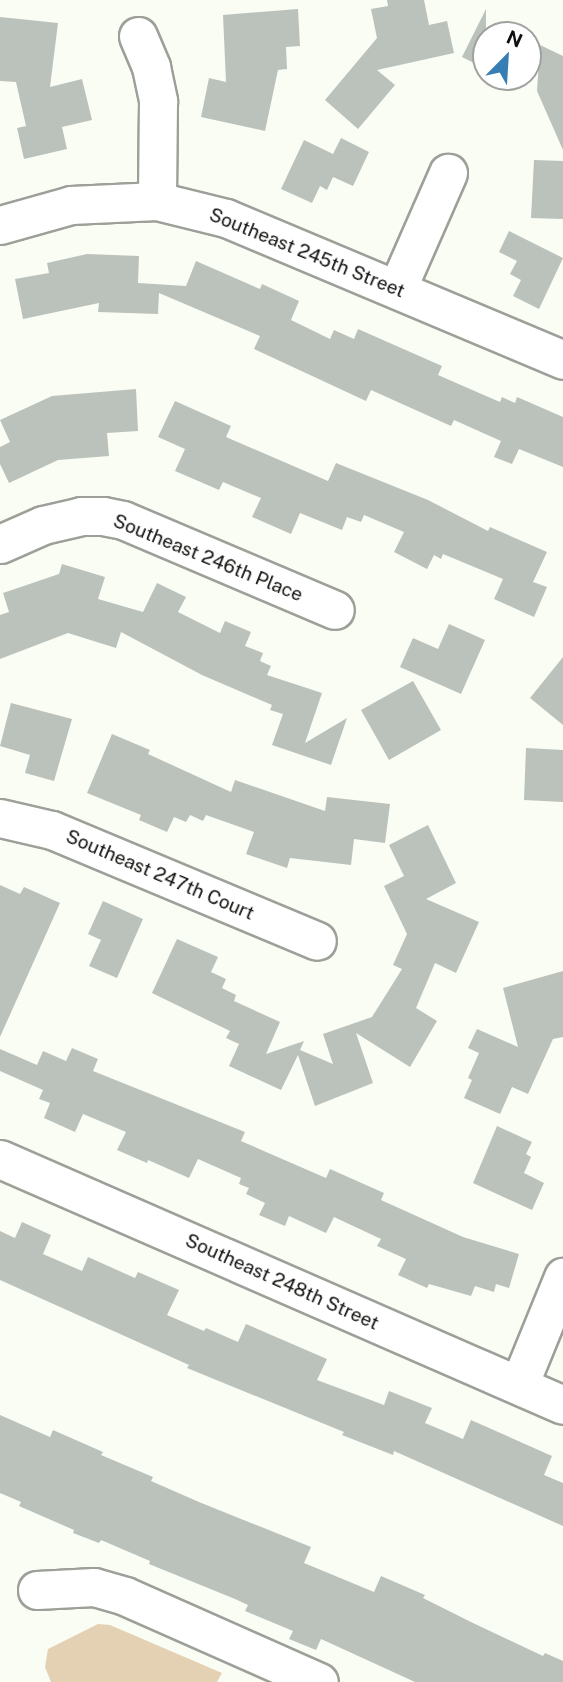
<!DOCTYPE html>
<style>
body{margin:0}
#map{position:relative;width:563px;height:1682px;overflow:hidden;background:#f9fdf4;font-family:"Public Sans",sans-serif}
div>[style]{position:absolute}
.green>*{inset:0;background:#e4d1b4}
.building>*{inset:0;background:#bbc2bc}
.roads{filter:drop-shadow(2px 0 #9ca098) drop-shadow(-2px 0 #9ca098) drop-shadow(0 2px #9ca098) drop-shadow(0 -2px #9ca098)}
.minor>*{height:37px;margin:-18.5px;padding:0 18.5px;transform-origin:18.5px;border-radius:18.5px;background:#fff}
span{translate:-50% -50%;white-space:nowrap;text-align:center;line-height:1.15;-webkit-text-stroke:6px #fff;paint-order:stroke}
.street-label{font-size:19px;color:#10110e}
.north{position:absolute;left:472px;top:21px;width:70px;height:70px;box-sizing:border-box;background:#fff;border:2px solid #9fa09f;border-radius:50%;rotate:24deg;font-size:19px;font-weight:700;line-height:28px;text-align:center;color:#10110e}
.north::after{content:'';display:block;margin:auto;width:24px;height:32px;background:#367eb3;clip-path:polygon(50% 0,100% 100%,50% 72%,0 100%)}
</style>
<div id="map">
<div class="green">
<i style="clip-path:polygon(98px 1624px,110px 1625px,222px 1673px,217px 1682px,51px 1682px,45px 1667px,48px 1649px)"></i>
</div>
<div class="building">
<i style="clip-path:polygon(387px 0,424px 0,429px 25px,447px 21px,454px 53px,377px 70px,395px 85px,358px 129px,325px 100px,377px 38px,371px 9px,388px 6px)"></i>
<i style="clip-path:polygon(298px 9px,300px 46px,286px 47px,287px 69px,278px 70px,265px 131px,201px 117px,209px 78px,226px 82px,223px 15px)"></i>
<i style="clip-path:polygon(486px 9px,486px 69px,462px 57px)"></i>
<i style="clip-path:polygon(0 17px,58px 23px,50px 87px,82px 79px,92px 120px,62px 127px,67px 149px,24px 159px,17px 128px,26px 126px,16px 82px,0 81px)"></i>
<i style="clip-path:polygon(540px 45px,563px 56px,563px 150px,537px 91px)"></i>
<i style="clip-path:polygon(341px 138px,369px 152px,353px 186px,333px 177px,327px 190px,320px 186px,312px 203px,281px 189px,304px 140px,333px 154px)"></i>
<i style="clip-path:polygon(534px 160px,563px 161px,563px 219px,531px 218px)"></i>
<i style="clip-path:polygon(509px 231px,563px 258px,539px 309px,513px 296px,521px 280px,510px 274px,517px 261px,499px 252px)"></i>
<i style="clip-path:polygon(87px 254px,139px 256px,138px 283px,186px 286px,196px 261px,260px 289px,262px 284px,299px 301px,291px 320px,330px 339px,334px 330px,354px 339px,358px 329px,442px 366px,438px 375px,486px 396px,500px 402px,502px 397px,515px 403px,517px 397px,563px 417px,563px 467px,519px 449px,512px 464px,494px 457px,501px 441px,454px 420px,451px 426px,371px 390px,366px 401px,254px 349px,260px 336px,159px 293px,158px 314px,98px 312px,99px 303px,23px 319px,15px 279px,49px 273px,47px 263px)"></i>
<i style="clip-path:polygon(136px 389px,138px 431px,107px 433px,109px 456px,58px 460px,9px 483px,0 464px,0 447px,10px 442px,0 420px,52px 396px)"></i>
<i style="clip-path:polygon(175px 401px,231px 426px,226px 437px,328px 481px,336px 463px,428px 500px,488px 531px,490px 527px,547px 552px,533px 582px,547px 587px,534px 617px,494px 599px,503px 579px,443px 554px,441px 559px,434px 555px,427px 569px,394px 552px,404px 532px,364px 515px,361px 522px,347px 517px,342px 530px,300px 513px,291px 534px,252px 517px,261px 498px,223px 482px,219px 490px,175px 471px,185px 449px,158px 437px)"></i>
<i style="clip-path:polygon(62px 564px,105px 577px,98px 599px,143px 612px,157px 583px,186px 597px,178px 612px,220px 633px,225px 621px,251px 632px,245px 646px,263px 653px,260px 661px,271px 666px,267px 675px,322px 693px,305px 743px,347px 718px,331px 765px,272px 745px,283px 714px,270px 710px,272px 705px,202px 675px,121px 632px,116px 648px,68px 633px,0 659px,0 615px,9px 612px,3px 593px,59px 574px)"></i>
<i style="clip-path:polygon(449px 624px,485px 640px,461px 694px,400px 667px,413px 638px,438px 649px)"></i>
<i style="clip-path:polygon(563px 657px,563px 725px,530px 698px)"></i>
<i style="clip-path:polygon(413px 681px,441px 730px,389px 760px,361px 710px)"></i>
<i style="clip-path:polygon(11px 703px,72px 719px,54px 781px,25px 773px,30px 755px,0 746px)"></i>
<i style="clip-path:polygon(112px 734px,150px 750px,148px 754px,231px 792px,235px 780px,325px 811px,327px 797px,390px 804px,385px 843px,354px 839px,351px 865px,290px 858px,287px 868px,246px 854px,254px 832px,206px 815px,203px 821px,190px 815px,186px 822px,174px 817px,167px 832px,139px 820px,141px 815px,87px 793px)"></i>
<i style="clip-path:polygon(526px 748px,563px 750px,563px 802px,524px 800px)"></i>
<i style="clip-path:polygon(428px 825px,456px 883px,426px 899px,479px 922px,456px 973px,435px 963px,416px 1008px,437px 1021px,410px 1067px,356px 1033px,373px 1083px,315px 1106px,298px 1055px,281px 1090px,229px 1066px,239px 1044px,226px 1038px,230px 1031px,152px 993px,177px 939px,218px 957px,211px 972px,226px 979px,222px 988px,236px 995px,234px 1001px,280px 1022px,266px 1054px,304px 1041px,300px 1050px,333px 1064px,323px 1034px,372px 1017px,402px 969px,393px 965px,407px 934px,384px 886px,404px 876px,389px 845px)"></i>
<i style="clip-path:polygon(0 885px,20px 894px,24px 887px,60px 903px,0 1037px)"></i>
<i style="clip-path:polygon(103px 901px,143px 919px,117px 978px,89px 966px,101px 940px,88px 934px)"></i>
<i style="clip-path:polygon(563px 971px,563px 1037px,553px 1039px,528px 1094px,512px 1087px,500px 1114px,464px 1098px,472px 1080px,468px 1078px,479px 1053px,468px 1048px,477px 1029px,518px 1047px,503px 988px)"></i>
<i style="clip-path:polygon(72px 1048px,98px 1059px,93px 1071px,245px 1132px,241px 1141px,326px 1178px,330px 1169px,384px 1193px,381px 1200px,463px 1237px,519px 1254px,509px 1288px,496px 1284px,494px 1292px,475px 1286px,471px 1296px,429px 1284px,427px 1288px,398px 1275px,406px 1259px,377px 1246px,381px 1239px,334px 1217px,326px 1233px,289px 1216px,285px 1226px,259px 1215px,265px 1203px,246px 1194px,249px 1188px,239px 1184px,241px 1178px,198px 1159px,189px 1178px,148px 1160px,147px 1163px,117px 1150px,126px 1132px,83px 1114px,75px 1132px,44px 1118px,50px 1103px,39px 1099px,43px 1090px,0 1071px,0 1049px,37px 1065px,43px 1051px,66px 1061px)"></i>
<i style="clip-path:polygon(497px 1126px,532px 1142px,526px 1154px,531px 1157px,524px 1173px,544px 1183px,532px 1210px,473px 1183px)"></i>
<i style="clip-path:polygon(22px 1222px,51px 1235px,43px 1254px,82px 1271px,88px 1257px,135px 1278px,138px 1272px,179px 1290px,167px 1315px,204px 1331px,206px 1328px,238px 1342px,246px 1324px,327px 1359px,317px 1380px,384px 1405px,389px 1391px,432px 1408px,425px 1423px,463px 1439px,471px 1420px,552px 1456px,544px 1475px,563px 1483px,563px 1526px,394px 1451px,393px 1455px,342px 1435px,344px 1432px,187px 1368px,189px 1365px,0 1280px,0 1231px,15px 1238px)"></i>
<i style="clip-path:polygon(0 1415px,50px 1437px,53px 1430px,103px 1452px,101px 1455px,153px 1477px,151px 1481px,199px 1502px,311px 1547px,304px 1563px,374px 1592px,381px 1576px,425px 1595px,423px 1598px,473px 1623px,543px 1656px,545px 1653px,563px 1661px,563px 1682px,415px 1682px,321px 1639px,316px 1650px,289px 1639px,293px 1631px,245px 1611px,248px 1605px,235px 1599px,149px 1564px,150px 1561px,101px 1540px,99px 1543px,73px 1533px,74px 1530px,19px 1506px,21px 1502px,0 1493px)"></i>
</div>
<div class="roads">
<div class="minor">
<i style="left:138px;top:36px;width:34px;rotate:67deg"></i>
<i style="left:151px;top:67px;width:35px;rotate:78deg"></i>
<i style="left:158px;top:101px;width:100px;rotate:90.6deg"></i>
<i style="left:0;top:225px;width:74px;rotate:-15.7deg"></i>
<i style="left:71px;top:205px;width:86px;rotate:-2.7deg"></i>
<i style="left:157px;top:201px;width:71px;rotate:13.8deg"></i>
<i style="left:226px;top:218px;width:366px;rotate:22.8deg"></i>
<i style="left:397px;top:289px;width:127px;rotate:-66.3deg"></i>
<i style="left:0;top:544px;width:47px;rotate:-23.8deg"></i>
<i style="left:43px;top:525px;width:39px;rotate:-13deg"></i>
<i style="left:81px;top:516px;width:22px"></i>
<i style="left:103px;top:516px;width:20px;rotate:11deg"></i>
<i style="left:123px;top:520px;width:230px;rotate:23deg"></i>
<i style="left:0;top:818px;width:53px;rotate:13deg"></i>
<i style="left:52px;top:830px;width:287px;rotate:22.7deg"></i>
<i style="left:0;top:1159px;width:614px;rotate:23.6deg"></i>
<i style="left:519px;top:1385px;width:117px;rotate:-67.8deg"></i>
<i style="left:37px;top:1590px;width:57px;rotate:-3deg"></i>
<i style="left:94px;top:1587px;width:32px;rotate:16deg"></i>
<i style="left:125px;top:1596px;width:212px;rotate:23.9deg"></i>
</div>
</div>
<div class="street-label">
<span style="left:307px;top:253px;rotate:22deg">Southeast 245th Street</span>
<span style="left:208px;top:558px;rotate:22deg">Southeast 246th Place</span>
<span style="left:160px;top:875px;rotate:23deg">Southeast 247th Court</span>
<span style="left:282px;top:1282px;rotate:24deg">Southeast 248th Street</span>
</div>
<div class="north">N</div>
</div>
